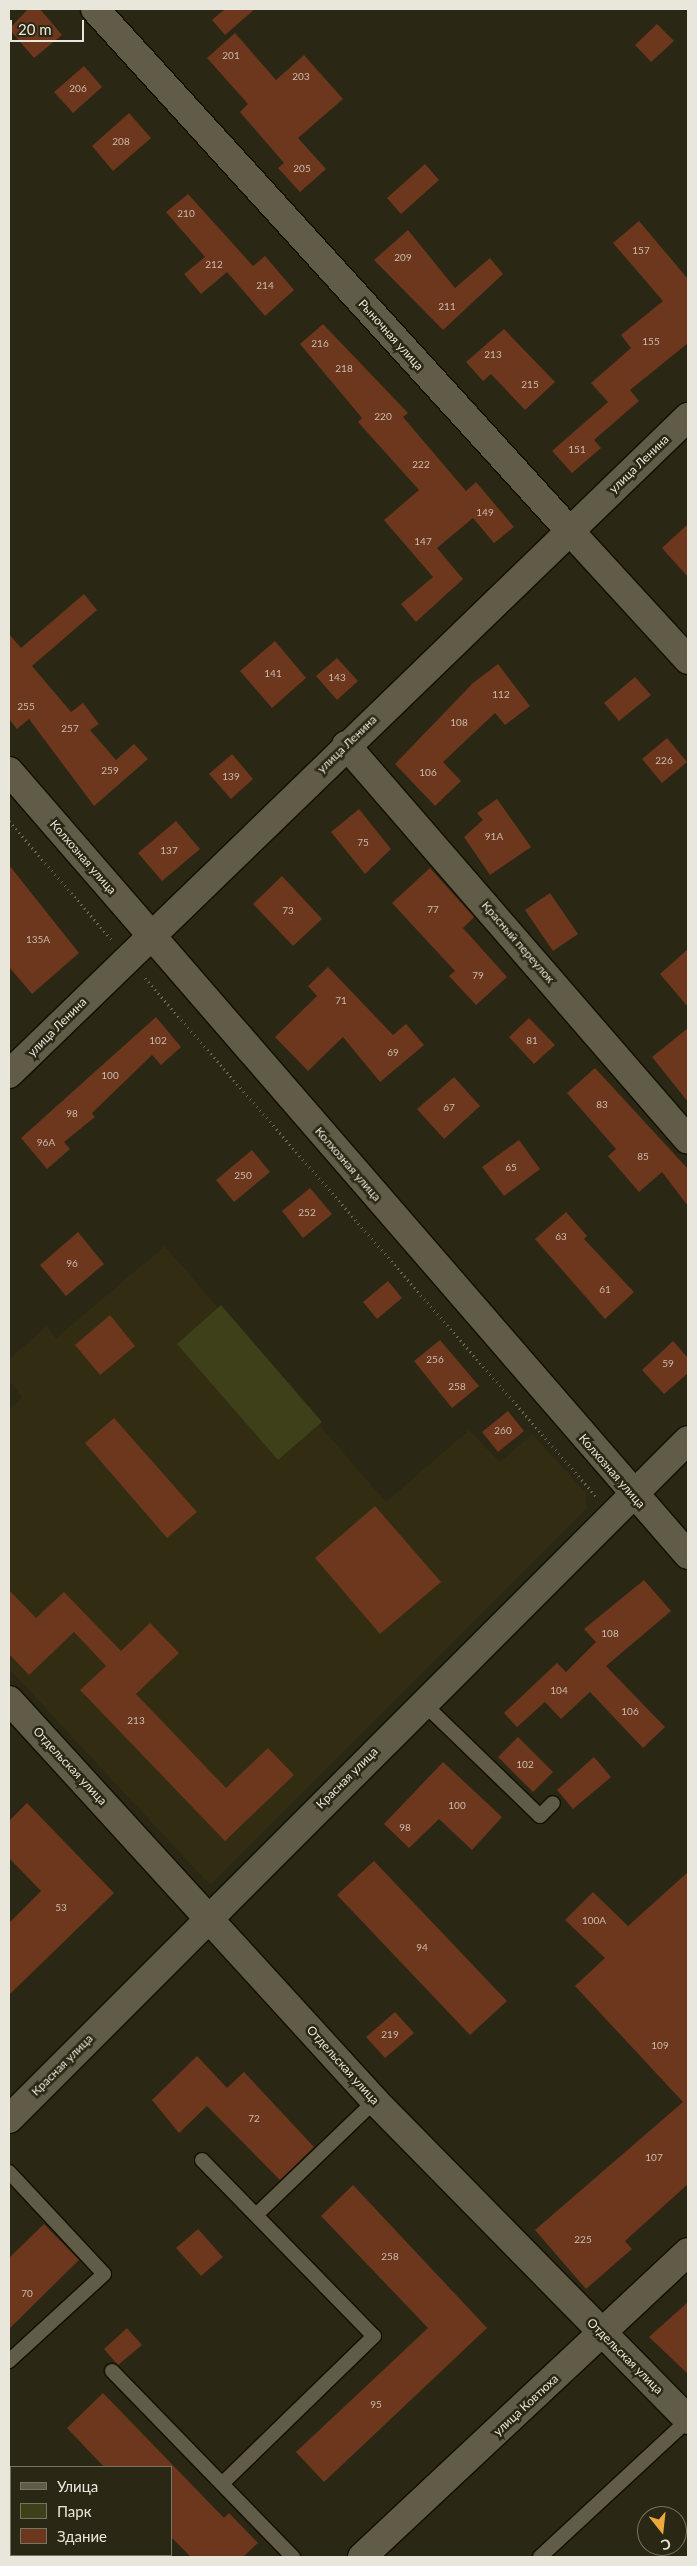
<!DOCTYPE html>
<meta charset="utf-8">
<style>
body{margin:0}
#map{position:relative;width:697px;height:2566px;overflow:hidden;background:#2a2714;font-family:Lato,sans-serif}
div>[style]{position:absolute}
.built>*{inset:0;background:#312c12}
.green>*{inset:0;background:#3d4018}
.building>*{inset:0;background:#6c371d}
.path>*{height:3px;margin-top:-1.5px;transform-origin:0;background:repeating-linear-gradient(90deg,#6a6757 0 1px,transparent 0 5px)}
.roads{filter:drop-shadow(1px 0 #130f01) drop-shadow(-1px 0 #130f01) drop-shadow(0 1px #130f01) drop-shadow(0 -1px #130f01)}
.service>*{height:14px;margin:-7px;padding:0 7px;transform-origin:7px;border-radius:7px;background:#605c47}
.minor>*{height:28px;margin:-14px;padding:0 14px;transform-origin:14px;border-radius:14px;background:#605c47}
.tertiary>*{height:28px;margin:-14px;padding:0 14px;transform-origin:14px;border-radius:14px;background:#605c47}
.secondary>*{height:28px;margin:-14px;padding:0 14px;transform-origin:14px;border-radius:14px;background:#605c47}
span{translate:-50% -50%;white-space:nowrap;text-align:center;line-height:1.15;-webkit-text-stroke:5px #2a2714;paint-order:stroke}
.number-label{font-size:10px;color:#cabbac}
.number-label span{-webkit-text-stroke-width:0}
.street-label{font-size:12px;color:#e9e7db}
.frame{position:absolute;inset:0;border:10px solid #e9e7db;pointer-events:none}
.legend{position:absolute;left:10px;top:2466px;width:162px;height:90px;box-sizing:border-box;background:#2a2714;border:1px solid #767464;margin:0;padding:6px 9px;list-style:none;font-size:15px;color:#e9e7db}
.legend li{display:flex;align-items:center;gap:10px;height:25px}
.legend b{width:25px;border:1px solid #767464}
.north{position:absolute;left:637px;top:2506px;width:50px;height:50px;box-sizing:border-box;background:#2a2714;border:1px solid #767464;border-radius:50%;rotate:164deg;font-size:14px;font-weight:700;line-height:20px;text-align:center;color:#e9e7db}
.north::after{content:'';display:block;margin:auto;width:18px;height:22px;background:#eda83c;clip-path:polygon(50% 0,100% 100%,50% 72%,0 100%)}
.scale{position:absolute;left:10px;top:20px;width:74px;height:22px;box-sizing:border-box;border:2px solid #e9e7db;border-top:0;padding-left:6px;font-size:15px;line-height:18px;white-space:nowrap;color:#e9e7db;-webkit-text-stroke:4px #2a2714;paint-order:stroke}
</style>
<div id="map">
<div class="built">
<i style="clip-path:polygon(165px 1246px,386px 1502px,469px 1430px,500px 1462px,532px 1434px,586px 1493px,587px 1508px,210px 1885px,9px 1669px,9px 1410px,22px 1397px,9px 1381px,9px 1359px,47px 1326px,56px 1338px)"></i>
</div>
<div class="green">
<i style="clip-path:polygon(221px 1305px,322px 1422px,278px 1460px,177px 1344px)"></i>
</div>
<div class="building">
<i style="clip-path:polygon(28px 9px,40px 9px,62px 35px,34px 58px,9px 29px)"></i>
<i style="clip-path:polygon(225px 9px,255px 9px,225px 35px,212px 20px)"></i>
<i style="clip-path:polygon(657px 24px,674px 41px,651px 62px,635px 45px)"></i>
<i style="clip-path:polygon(235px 33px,276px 80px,304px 55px,343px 99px,298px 138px,326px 169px,300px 192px,278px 168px,284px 163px,240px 112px,248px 104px,207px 58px)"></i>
<i style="clip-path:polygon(84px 66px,102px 87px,73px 113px,54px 92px)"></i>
<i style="clip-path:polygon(129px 113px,151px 138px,113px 171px,92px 146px)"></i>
<i style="clip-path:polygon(425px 164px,439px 180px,401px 214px,387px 198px)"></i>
<i style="clip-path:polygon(188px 194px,253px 266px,265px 256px,294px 290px,265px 316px,227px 272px,201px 294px,184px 274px,205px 257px,166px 212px)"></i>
<i style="clip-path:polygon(639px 221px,688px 279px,688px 343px,630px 390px,639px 401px,594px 440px,601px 448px,572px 473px,552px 451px,608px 402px,591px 383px,631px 348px,621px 335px,663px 301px,613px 243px)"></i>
<i style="clip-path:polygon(408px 230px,455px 288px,490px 258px,503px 274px,443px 330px,374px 260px)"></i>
<i style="clip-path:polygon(323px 324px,408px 413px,403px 417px,466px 491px,476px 482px,514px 527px,494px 543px,473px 518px,437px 548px,463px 579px,416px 622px,401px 604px,433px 577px,384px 520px,419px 490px,358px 422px,362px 418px,300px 344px)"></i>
<i style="clip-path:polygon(504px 329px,555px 382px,525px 410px,491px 374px,483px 381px,466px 362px)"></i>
<i style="clip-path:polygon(688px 524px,688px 577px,662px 548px)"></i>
<i style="clip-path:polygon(84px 594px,97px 610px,32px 666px,71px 712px,83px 703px,99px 724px,90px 730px,116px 760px,134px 744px,148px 759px,94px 806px,29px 719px,17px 729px,9px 719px,9px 634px,21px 648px)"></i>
<i style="clip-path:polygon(275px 641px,306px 678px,272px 708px,240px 671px)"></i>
<i style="clip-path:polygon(337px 658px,358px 681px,337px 700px,316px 676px)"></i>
<i style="clip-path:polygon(498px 664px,530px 706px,505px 725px,495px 713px,443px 762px,461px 781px,435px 806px,395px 764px,473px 683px)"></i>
<i style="clip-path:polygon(635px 677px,651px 695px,619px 721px,604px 703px)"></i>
<i style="clip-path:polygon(667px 738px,687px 762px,662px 783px,642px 759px)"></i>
<i style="clip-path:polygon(232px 754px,253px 779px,231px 799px,209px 774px)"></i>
<i style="clip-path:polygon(497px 799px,531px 847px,490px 875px,464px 837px,483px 820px,477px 813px)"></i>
<i style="clip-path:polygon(359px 809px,391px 849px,365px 874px,331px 832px)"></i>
<i style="clip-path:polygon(176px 821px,200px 849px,162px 881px,138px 853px)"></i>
<i style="clip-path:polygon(9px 865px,79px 953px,32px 994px,9px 967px)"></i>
<i style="clip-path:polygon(430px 868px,474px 917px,463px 928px,507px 977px,476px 1005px,449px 976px,455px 971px,392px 903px)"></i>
<i style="clip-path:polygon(282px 876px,322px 919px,293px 946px,253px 904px)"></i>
<i style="clip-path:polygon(550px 893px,578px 934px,553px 951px,525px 910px)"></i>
<i style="clip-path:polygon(688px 949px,688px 1007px,660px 974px)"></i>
<i style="clip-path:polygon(328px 967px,393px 1035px,406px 1024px,424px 1045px,380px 1082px,343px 1037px,308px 1071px,275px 1037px,317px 996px,308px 986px)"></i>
<i style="clip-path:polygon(156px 1017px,181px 1047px,161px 1065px,152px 1055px,92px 1113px,95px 1117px,64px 1142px,70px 1149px,47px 1169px,21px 1138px)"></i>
<i style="clip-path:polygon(529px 1018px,555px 1045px,534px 1064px,509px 1037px)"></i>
<i style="clip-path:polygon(688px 1028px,688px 1102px,652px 1057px)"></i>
<i style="clip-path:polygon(595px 1068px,688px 1169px,688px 1206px,662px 1172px,639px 1192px,608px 1156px,616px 1149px,567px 1093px)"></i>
<i style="clip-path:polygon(454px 1077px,480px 1106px,444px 1139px,417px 1109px)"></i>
<i style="clip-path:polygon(519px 1140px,540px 1169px,504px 1196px,482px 1167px)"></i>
<i style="clip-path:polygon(252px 1150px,270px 1172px,234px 1202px,216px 1180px)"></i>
<i style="clip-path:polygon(310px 1188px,332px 1214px,303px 1238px,282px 1211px)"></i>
<i style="clip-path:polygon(566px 1212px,587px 1236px,584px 1239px,634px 1292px,605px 1319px,535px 1239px)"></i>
<i style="clip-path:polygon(78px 1232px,104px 1264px,66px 1296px,40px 1265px)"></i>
<i style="clip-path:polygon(388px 1281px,402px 1298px,377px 1319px,363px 1302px)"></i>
<i style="clip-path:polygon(110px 1315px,135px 1346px,100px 1375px,75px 1345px)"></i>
<i style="clip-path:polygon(440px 1340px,479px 1386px,452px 1408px,414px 1361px)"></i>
<i style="clip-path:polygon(673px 1341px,688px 1358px,688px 1373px,664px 1394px,642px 1370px)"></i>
<i style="clip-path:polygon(508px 1411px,524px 1431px,498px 1452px,482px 1432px)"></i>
<i style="clip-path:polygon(114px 1418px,197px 1512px,167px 1538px,85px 1443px)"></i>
<i style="clip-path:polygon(375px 1506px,441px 1582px,380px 1634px,315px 1558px)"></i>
<i style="clip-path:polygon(644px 1580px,671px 1611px,606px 1666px,665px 1727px,643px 1748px,590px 1692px,561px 1719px,545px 1702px,517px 1727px,504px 1713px,557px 1663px,566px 1672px,596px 1642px,584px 1629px)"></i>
<i style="clip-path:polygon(9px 1590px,36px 1618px,64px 1592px,121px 1651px,150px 1623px,179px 1653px,136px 1694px,226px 1788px,268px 1748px,294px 1775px,225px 1841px,80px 1690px,106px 1666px,74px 1632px,29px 1675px,9px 1654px)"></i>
<i style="clip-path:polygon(518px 1737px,553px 1772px,533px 1792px,498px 1757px)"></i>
<i style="clip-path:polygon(594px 1757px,611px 1777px,573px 1809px,557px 1790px)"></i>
<i style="clip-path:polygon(443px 1762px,502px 1817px,472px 1850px,439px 1819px,409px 1848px,384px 1824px)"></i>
<i style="clip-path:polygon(27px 1803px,114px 1893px,9px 1995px,9px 1923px,41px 1891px,9px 1858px,9px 1821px)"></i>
<i style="clip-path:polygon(374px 1861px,507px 2001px,470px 2035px,337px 1895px)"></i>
<i style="clip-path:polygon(688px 1872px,688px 2184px,625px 2241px,632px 2249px,586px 2289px,535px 2230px,683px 2102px,575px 1986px,605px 1958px,565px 1920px,593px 1892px,628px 1926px)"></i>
<i style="clip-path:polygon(395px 2012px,414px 2033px,385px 2058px,366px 2037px)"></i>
<i style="clip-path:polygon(197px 2056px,227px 2088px,244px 2072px,314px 2147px,280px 2180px,207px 2106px,179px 2133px,152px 2100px)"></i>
<i style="clip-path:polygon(353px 2185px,487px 2328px,324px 2482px,296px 2452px,428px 2328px,321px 2216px)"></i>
<i style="clip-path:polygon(44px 2224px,79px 2260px,9px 2329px,9px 2258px)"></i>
<i style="clip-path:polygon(198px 2229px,223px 2257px,201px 2276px,176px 2248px)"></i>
<i style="clip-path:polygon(688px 2302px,688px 2374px,649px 2337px)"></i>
<i style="clip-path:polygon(127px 2328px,142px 2345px,118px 2365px,104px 2349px)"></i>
<i style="clip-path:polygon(103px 2393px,224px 2518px,229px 2513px,258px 2543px,243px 2557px,191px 2557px,171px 2537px,171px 2467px,104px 2467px,67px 2428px)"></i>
</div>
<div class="path">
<i style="left:9px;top:821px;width:157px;rotate:49.1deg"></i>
<i style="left:145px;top:978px;width:687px;rotate:48.96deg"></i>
</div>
<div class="roads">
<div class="service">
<i style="left:422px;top:1702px;width:164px;rotate:44deg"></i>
<i style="left:540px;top:1816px;width:18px;rotate:-45deg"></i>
<i style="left:202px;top:2160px;width:246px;rotate:45.7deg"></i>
<i style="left:374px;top:2336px;width:212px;rotate:135.8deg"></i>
<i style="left:9px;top:2172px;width:139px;rotate:47deg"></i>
<i style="left:104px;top:2274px;width:129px;rotate:137.5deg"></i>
<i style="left:256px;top:2215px;width:165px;rotate:-43.8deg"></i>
<i style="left:112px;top:2371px;width:260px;rotate:45.8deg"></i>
<i style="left:9px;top:2494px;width:3px;rotate:45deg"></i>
<i style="left:66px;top:2555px;width:3px;rotate:45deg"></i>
<i style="left:540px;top:2557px;width:202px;rotate:-42.8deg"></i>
</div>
<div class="minor">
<i style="left:95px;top:9px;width:704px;rotate:47.7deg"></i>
<i style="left:346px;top:745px;width:522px;rotate:49.11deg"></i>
<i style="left:9px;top:771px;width:1037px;rotate:49.11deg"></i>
<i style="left:9px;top:1074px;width:945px;rotate:-44.06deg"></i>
<i style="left:9px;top:2119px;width:960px;rotate:-45deg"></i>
</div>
<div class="tertiary">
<i style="left:569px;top:530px;width:176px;rotate:47.5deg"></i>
<i style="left:9px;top:1700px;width:543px;rotate:47.61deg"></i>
<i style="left:375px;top:2101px;width:447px;rotate:45.5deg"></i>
</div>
<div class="secondary">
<i style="left:362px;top:2557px;width:446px;rotate:-43.1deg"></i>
</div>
</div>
<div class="number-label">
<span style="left:231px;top:56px">201</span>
<span style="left:301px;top:77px">203</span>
<span style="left:78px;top:89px">206</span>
<span style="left:121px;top:142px">208</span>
<span style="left:302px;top:169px">205</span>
<span style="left:186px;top:214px">210</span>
<span style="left:641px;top:251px">157</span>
<span style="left:403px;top:258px">209</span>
<span style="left:214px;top:265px">212</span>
<span style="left:265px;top:286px">214</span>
<span style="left:447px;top:307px">211</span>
<span style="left:651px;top:342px">155</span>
<span style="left:320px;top:344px">216</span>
<span style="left:493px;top:355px">213</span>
<span style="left:344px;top:369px">218</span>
<span style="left:530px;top:385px">215</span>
<span style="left:383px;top:417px">220</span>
<span style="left:577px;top:450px">151</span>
<span style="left:421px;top:465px">222</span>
<span style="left:485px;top:513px">149</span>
<span style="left:423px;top:542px">147</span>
<span style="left:273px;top:674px">141</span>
<span style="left:337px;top:678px">143</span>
<span style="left:501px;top:695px">112</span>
<span style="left:26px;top:707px">255</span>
<span style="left:459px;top:723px">108</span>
<span style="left:70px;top:729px">257</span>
<span style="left:664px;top:761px">226</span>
<span style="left:110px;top:771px">259</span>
<span style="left:428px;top:773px">106</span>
<span style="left:231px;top:777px">139</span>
<span style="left:494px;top:837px">91А</span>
<span style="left:363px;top:843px">75</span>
<span style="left:169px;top:851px">137</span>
<span style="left:433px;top:910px">77</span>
<span style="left:288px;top:911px">73</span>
<span style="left:38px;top:940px">135А</span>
<span style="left:478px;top:976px">79</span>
<span style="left:341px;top:1001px">71</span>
<span style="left:158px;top:1041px">102</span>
<span style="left:532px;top:1041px">81</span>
<span style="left:393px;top:1053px">69</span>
<span style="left:110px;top:1076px">100</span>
<span style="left:602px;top:1105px">83</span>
<span style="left:449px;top:1108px">67</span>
<span style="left:72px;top:1114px">98</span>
<span style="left:46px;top:1143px">96А</span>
<span style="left:643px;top:1157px">85</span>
<span style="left:511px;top:1168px">65</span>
<span style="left:243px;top:1176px">250</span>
<span style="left:307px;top:1213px">252</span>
<span style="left:561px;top:1237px">63</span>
<span style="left:72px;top:1264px">96</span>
<span style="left:605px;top:1290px">61</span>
<span style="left:435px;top:1360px">256</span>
<span style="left:668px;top:1364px">59</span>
<span style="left:457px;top:1387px">258</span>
<span style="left:503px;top:1431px">260</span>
<span style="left:610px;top:1634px">108</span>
<span style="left:559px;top:1691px">104</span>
<span style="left:630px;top:1712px">106</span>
<span style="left:136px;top:1721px">213</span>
<span style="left:525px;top:1765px">102</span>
<span style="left:457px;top:1806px">100</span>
<span style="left:405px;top:1828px">98</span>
<span style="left:61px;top:1908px">53</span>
<span style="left:594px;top:1921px">100А</span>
<span style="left:422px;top:1948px">94</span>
<span style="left:390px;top:2035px">219</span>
<span style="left:660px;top:2046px">109</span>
<span style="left:254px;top:2119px">72</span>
<span style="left:654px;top:2158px">107</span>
<span style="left:583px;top:2240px">225</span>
<span style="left:390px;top:2257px">258</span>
<span style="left:27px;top:2294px">70</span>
<span style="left:376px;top:2405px">95</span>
</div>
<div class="street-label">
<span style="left:391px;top:335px;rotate:48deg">Рыночная улица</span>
<span style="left:639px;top:464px;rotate:-44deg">улица Ленина</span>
<span style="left:347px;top:744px;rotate:-44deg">улица Ленина</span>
<span style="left:83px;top:857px;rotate:49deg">Колхозная улица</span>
<span style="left:518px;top:942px;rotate:49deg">Красный переулок</span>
<span style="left:57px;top:1027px;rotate:-45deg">улица Ленина</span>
<span style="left:348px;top:1164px;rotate:49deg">Колхозная улица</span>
<span style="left:612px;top:1471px;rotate:49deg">Колхозная улица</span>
<span style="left:70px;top:1766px;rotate:47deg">Отдельская улица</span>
<span style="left:347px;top:1778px;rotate:-45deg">Красная улица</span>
<span style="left:62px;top:2065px;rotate:-45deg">Красная улица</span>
<span style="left:343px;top:2065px;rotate:48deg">Отдельская улица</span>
<span style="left:625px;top:2356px;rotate:45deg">Отдельская улица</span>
<span style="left:526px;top:2405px;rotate:-43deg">улица Ковтюха</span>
</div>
<div class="frame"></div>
<ul class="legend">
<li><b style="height:6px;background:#605c47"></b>Улица</li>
<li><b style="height:14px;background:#3d4018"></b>Парк</li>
<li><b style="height:14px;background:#6c371d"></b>Здание</li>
</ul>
<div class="north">С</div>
<div class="scale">20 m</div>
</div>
